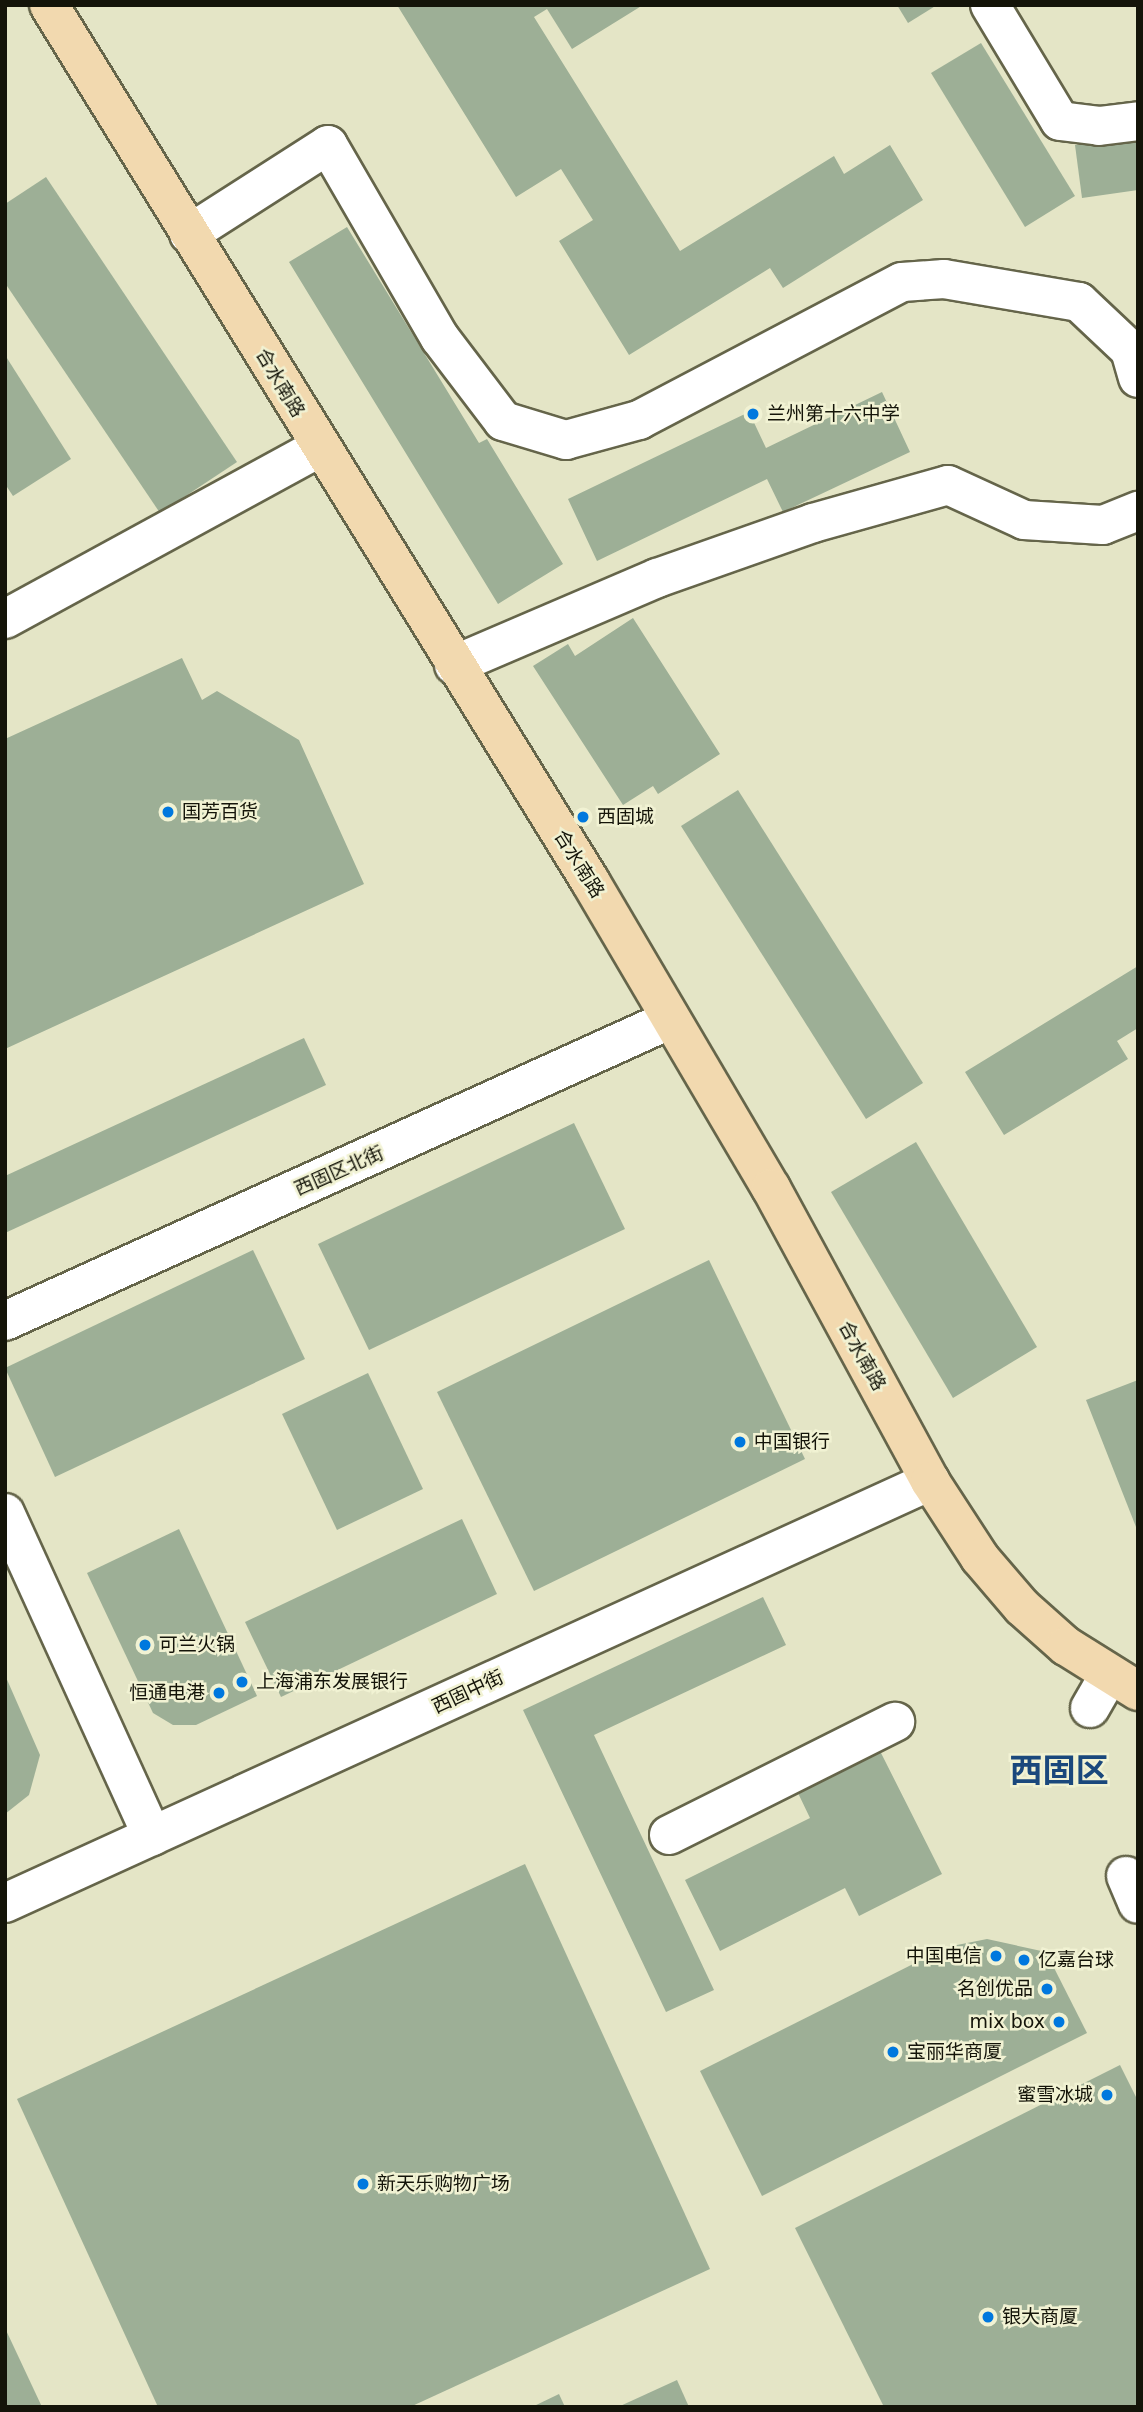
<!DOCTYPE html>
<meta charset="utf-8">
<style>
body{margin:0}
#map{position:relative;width:1143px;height:2412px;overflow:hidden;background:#e4e5c6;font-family:"DejaVu Sans","Noto Sans SC",sans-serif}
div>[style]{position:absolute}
.building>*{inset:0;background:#9daf96}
.roads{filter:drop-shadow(2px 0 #65654a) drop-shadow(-2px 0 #65654a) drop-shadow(0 2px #65654a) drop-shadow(0 -2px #65654a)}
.minor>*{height:38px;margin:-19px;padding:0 19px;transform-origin:19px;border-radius:19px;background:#fff}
.major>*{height:38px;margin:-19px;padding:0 19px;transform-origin:19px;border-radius:19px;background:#f2d9af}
.dots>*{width:19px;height:19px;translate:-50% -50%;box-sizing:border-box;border:4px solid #f1f2d3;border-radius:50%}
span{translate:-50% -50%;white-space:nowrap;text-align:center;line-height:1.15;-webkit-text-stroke:5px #f1f2d3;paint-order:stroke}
.street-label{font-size:19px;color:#141409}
.poi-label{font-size:19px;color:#141409}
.left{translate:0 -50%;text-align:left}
.right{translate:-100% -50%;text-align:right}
.town-label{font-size:33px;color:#1a487c;font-weight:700}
.frame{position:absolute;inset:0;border:7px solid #141409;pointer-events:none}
</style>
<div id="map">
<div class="building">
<i style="clip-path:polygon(397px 5px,643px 5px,572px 49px,547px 9px,534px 17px,680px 251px,834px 156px,844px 174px,890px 145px,923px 200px,783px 288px,770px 268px,629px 355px,559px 241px,593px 220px,561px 169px,516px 197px)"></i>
<i style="clip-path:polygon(897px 5px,937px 5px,908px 23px)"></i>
<i style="clip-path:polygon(981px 43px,1075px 196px,1025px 227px,931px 73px)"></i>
<i style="clip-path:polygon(1138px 136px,1138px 190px,1082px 198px,1075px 145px)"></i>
<i style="clip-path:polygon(46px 177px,237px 462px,160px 513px,5px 283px,5px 204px)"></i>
<i style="clip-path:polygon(347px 227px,479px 443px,487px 439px,563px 564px,498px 604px,289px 262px)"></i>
<i style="clip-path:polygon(5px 355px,71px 459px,13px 496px,5px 484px)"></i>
<i style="clip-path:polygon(882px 392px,910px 452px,783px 512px,767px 479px,597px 561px,568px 499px,749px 412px,766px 448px)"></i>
<i style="clip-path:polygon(633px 618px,720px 754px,658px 794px,653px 786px,623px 805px,533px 666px,568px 644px,575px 656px)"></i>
<i style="clip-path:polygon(182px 658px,202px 700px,217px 691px,299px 740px,364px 884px,5px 1049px,5px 739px)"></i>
<i style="clip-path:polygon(738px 790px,923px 1083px,866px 1119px,681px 826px)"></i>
<i style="clip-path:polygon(1138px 966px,1138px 1028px,1117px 1041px,1128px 1059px,1004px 1135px,965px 1072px)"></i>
<i style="clip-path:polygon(304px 1038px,326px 1085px,5px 1233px,5px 1176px)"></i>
<i style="clip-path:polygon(574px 1123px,625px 1229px,369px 1350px,318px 1244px)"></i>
<i style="clip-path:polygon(916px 1142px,1037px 1347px,953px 1398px,831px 1192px)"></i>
<i style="clip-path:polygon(253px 1250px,305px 1359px,55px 1477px,5px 1368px)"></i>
<i style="clip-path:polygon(709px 1260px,805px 1459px,534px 1591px,437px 1392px)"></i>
<i style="clip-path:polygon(368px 1373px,423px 1489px,337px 1530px,282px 1414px)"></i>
<i style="clip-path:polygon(1138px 1380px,1138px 1532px,1086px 1400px)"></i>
<i style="clip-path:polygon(462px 1519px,497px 1594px,281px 1697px,245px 1622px)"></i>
<i style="clip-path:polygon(179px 1529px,257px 1696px,196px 1725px,173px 1725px,153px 1713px,87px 1573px)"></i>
<i style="clip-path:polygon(763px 1597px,786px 1645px,594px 1735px,714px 1990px,666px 2012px,523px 1710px)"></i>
<i style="clip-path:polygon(5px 1675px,40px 1755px,29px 1795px,5px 1814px)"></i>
<i style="clip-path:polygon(880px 1751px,942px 1874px,859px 1916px,845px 1888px,720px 1951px,685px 1880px,810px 1818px,798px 1793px)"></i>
<i style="clip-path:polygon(525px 1864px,710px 2269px,410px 2407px,158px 2407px,17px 2099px)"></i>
<i style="clip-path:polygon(987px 1939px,1046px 1952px,1087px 2033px,762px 2196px,700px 2071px,947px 1947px)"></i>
<i style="clip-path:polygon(1120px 2065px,1138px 2101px,1138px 2407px,884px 2407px,795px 2228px)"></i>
<i style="clip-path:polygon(5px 2328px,42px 2407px,5px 2407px)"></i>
<i style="clip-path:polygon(677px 2380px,689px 2407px,618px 2407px)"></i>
<i style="clip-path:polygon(559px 2394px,565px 2407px,532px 2407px)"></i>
</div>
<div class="roads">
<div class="minor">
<i style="left:990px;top:5px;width:135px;rotate:58.9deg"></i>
<i style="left:1060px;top:121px;width:39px;rotate:7deg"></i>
<i style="left:1099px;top:126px;width:39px;rotate:-7deg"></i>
<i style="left:189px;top:234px;width:165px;rotate:-32.6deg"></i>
<i style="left:328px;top:145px;width:223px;rotate:59.9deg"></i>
<i style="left:440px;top:338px;width:104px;rotate:52.8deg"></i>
<i style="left:503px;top:421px;width:66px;rotate:16.8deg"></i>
<i style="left:566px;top:440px;width:76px;rotate:-15.3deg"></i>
<i style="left:639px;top:420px;width:297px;rotate:-27.7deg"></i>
<i style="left:902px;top:282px;width:42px;rotate:-4.1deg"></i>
<i style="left:944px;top:279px;width:137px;rotate:9.7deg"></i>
<i style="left:1079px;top:302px;width:70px;rotate:43.3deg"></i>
<i style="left:1130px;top:350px;width:29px;rotate:74deg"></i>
<i style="left:5px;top:619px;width:358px;rotate:-28.6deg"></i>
<i style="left:454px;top:665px;width:221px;rotate:-23.2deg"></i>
<i style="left:657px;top:578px;width:165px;rotate:-19.4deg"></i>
<i style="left:813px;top:523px;width:140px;rotate:-15.7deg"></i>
<i style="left:948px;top:485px;width:84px;rotate:24.7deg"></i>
<i style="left:1024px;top:520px;width:79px;rotate:3.6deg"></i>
<i style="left:1103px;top:525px;width:38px;rotate:-22deg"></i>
<i style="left:5px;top:1321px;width:731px;rotate:-24.39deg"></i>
<i style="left:5px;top:1513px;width:355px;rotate:65.5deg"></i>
<i style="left:1090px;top:1708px;width:39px;rotate:-60deg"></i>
<i style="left:669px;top:1835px;width:253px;rotate:-26.6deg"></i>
<i style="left:1126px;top:1876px;width:30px;rotate:67deg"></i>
<i style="left:5px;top:1903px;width:1017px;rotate:-24.52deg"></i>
</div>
<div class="major">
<i style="left:49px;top:5px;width:1030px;rotate:58.3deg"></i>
<i style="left:590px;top:881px;width:356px;rotate:59.5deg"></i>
<i style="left:771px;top:1188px;width:333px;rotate:61.5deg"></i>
<i style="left:930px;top:1481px;width:92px;rotate:57deg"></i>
<i style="left:980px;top:1558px;width:65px;rotate:49.4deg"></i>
<i style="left:1022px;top:1607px;width:59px;rotate:41.6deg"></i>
<i style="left:1066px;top:1646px;width:85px;rotate:32deg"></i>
</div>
</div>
<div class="dots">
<i style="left:753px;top:414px;background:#0078de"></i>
<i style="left:168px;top:812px;background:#0078de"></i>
<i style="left:583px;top:817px;background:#0078de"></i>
<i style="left:740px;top:1442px;background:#0078de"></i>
<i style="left:145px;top:1645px;background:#0078de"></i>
<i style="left:242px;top:1682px;background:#0078de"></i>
<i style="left:219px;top:1693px;background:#0078de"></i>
<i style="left:996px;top:1956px;background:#0078de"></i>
<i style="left:1024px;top:1960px;background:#0078de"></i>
<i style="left:1047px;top:1989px;background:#0078de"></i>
<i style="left:1059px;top:2022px;background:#0078de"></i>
<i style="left:893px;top:2052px;background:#0078de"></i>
<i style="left:1107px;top:2095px;background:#0078de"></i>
<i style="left:363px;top:2184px;background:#0078de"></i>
<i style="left:988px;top:2317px;background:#0078de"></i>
</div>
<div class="street-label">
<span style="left:280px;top:383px;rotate:59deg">合水南路</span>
<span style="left:579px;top:864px;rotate:58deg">合水南路</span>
<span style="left:339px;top:1171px;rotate:-24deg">西固区北街</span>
<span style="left:862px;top:1356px;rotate:61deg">合水南路</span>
<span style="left:468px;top:1692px;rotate:-25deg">西固中街</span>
</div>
<div class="poi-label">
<span class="left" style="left:767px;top:414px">兰州第十六中学</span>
<span class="left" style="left:182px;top:812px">国芳百货</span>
<span class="left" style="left:597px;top:817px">西固城</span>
<span class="left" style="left:754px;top:1442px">中国银行</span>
<span class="left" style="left:159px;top:1645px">可兰火锅</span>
<span class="left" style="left:256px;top:1682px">上海浦东发展银行</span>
<span class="right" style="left:205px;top:1693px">恒通电港</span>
<span class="right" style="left:982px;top:1956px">中国电信</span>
<span class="left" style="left:1038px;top:1960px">亿嘉台球</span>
<span class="right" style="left:1033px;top:1989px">名创优品</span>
<span class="right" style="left:1045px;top:2022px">mix box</span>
<span class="left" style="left:907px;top:2052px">宝丽华商厦</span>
<span class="right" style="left:1093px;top:2095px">蜜雪冰城</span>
<span class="left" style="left:377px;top:2184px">新天乐购物广场</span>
<span class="left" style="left:1002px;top:2317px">银大商厦</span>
</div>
<div class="town-label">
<span style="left:1059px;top:1771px">西固区</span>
</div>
<div class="frame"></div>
</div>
